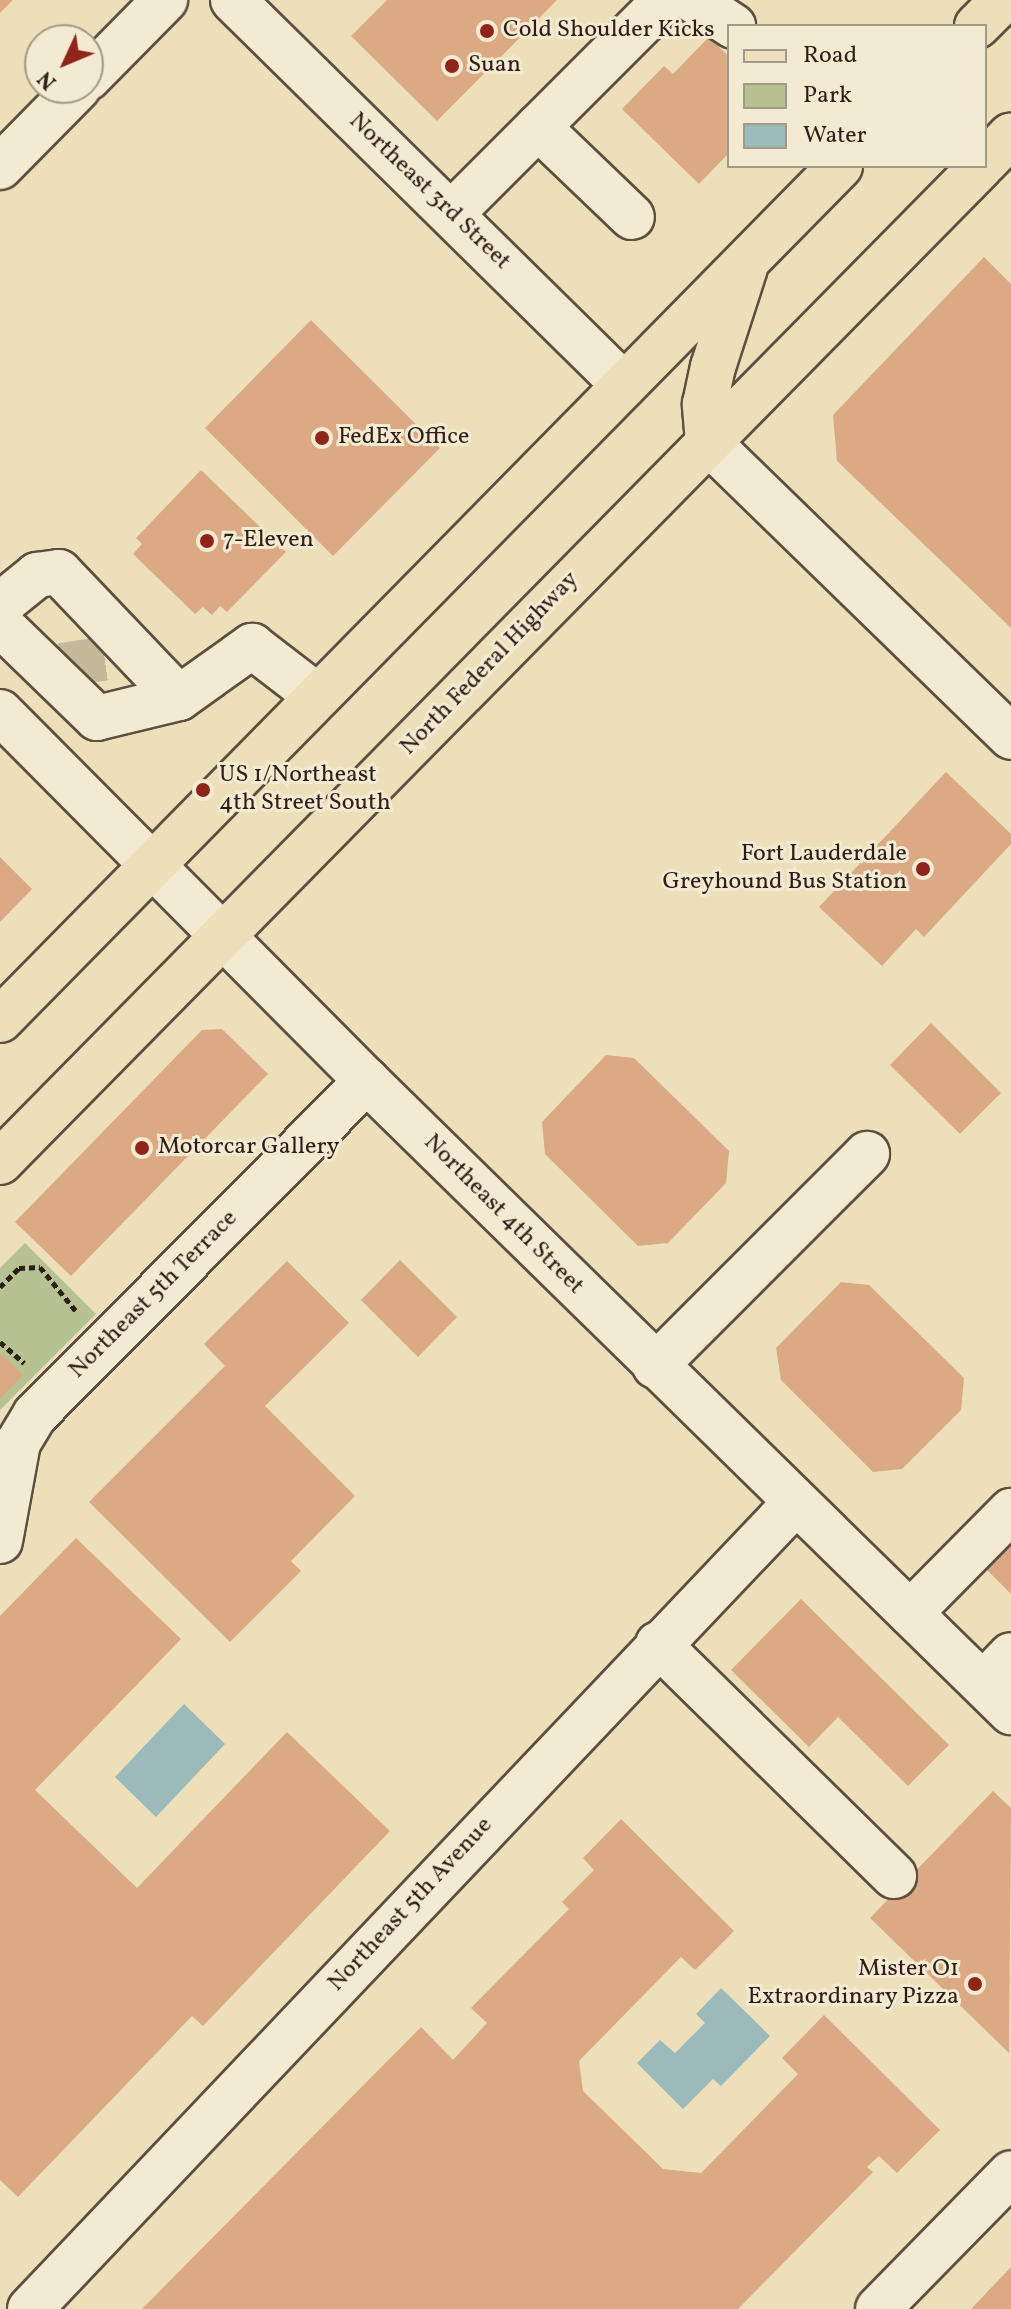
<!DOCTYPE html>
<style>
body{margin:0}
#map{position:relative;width:1011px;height:2309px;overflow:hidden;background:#ecdfba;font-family:Vollkorn,serif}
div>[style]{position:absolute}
.green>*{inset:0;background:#b6c291}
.water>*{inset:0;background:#9cbab9}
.building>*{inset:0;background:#dca985}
.minor-tunnel>*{height:44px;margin-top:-22px;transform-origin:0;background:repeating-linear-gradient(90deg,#c6b99a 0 44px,transparent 0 66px)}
.path>*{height:5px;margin-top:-2.5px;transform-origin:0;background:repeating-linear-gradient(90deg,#2c1f18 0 6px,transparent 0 10px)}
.roads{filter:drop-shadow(2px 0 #5c4f40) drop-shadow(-2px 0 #5c4f40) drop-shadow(0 2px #5c4f40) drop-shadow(0 -2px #5c4f40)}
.minor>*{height:44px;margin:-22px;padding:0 22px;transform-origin:22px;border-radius:22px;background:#f3ead2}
.major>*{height:44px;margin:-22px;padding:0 22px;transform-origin:22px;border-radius:22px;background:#ecdfba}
.dots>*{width:22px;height:22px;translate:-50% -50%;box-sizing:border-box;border:4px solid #f3ead2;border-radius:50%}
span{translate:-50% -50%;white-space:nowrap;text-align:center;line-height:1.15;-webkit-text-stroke:6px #f3ead2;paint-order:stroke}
.poi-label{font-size:24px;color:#2c1f18}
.left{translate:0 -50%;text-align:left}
.right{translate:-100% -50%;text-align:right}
.street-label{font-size:24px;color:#2c1f18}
.legend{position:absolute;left:727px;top:24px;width:260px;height:144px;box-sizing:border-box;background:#f3ead2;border:2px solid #a39988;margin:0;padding:10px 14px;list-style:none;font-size:24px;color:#2c1f18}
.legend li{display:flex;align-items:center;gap:16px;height:40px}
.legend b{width:40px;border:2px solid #a39988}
.north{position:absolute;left:24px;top:24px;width:80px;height:80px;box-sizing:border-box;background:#f3ead2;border:2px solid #a39988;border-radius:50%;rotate:226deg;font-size:22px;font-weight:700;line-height:32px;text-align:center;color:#2c1f18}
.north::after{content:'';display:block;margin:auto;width:28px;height:36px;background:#8f2418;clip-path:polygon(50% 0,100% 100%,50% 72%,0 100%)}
</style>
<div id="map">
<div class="green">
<i style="clip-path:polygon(25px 1243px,96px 1314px,0 1410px,0 1268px)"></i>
</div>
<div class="water">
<i style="clip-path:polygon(184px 1704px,225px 1744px,156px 1817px,115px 1777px)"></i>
<i style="clip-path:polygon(721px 1988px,770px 2036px,721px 2086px,713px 2079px,683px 2109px,637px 2063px,660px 2040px,675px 2053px,705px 2023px,696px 2014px)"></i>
</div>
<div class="building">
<i style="clip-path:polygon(0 0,13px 0,0 13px)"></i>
<i style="clip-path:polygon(387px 0,557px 0,437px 121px,351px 36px)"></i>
<i style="clip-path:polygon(709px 37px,729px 57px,729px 153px,699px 184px,622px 109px,664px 66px,673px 74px)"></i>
<i style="clip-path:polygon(984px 257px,1011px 284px,1011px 628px,837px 461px,833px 415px)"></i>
<i style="clip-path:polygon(311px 320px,440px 448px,333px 556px,205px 428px)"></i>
<i style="clip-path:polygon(201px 470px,286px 552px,227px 612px,220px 606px,212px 615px,203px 607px,195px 614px,133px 554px,142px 544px,136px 538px)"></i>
<i style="clip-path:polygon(946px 772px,1011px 834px,1011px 844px,924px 937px,916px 929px,882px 966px,819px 907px)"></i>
<i style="clip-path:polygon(0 857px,32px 889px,0 922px)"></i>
<i style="clip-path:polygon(931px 1023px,1001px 1093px,960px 1134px,890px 1065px)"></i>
<i style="clip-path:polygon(222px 1029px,268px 1074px,71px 1276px,15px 1222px,202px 1030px)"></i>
<i style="clip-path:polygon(606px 1055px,634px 1058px,729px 1151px,726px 1183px,668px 1243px,638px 1246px,545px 1154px,542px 1122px)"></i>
<i style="clip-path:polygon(400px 1260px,457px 1317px,418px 1357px,361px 1300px)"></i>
<i style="clip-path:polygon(287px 1261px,349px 1323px,265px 1406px,355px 1496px,291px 1561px,301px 1571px,230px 1642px,89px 1502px,225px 1366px,204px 1344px)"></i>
<i style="clip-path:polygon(841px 1282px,869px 1285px,964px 1378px,961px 1410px,902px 1469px,873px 1472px,781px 1380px,776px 1348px)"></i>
<i style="clip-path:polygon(0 1353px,23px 1375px,0 1399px)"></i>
<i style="clip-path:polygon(76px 1538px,181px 1639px,35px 1790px,137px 1888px,287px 1732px,390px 1831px,203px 2026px,192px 2016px,18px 2197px,0 2180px,0 1616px)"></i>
<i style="clip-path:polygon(1011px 1540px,1011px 1594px,984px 1567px)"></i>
<i style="clip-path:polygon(801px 1599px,949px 1745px,908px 1786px,838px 1717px,809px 1747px,731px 1670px)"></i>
<i style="clip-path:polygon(993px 1791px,1011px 1808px,1009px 2053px,870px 1918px)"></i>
<i style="clip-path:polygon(621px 1819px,734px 1931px,695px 1970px,681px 1957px,579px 2061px,583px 2091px,663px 2169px,701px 2173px,798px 2074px,782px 2058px,824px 2015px,940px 2130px,897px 2173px,879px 2156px,867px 2167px,873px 2172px,738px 2309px,142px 2309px,421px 2027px,453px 2060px,487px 2023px,471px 2008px,569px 1909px,562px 1902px,594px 1870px,583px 1858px)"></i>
<i style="clip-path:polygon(1011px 2267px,1011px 2309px,971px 2309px)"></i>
</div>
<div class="minor-tunnel">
<i style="left:61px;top:665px;width:55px;rotate:-8.4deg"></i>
</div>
<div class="path">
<i style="left:0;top:1287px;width:27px;rotate:-45deg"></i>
<i style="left:19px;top:1268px;width:21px;rotate:-3deg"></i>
<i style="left:40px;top:1267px;width:57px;rotate:50.7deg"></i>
<i style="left:0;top:1342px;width:32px;rotate:41deg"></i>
</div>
<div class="roads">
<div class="minor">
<i style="left:233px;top:0;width:549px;rotate:44.56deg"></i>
<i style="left:693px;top:0;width:48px;rotate:33deg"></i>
<i style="left:88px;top:78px;width:110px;rotate:-45.4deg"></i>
<i style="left:538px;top:127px;width:130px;rotate:43.8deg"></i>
<i style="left:0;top:167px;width:111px;rotate:-45.4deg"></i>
<i style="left:451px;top:214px;width:303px;rotate:-45deg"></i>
<i style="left:708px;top:442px;width:423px;rotate:44.2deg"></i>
<i style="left:0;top:605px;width:48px;rotate:-39deg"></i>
<i style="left:37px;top:575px;width:22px;rotate:-8deg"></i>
<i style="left:59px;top:572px;width:174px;rotate:46.4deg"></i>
<i style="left:179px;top:698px;width:90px;rotate:-35.5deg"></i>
<i style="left:252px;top:646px;width:82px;rotate:37.6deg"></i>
<i style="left:0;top:624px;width:135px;rotate:44.1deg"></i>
<i style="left:97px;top:718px;width:84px;rotate:-13.7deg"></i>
<i style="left:0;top:712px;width:520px;rotate:45.16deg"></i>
<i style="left:367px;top:1081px;width:902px;rotate:44.42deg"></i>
<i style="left:655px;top:1366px;width:300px;rotate:-45deg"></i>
<i style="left:0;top:1541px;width:100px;rotate:-79.6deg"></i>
<i style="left:18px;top:1443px;width:33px;rotate:-59deg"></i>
<i style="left:35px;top:1415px;width:471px;rotate:-45.2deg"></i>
<i style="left:910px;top:1613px;width:144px;rotate:-45.3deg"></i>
<i style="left:658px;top:1644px;width:331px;rotate:44.5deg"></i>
<i style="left:983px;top:1684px;width:40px;rotate:-46deg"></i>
<i style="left:30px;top:2309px;width:1111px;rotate:-46.49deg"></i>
<i style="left:878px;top:2309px;width:190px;rotate:-45.6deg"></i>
</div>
<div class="major">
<i style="left:977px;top:26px;width:37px;rotate:-45deg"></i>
<i style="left:985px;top:162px;width:37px;rotate:-46deg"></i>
<i style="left:708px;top:442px;width:38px;rotate:-95deg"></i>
<i style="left:705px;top:404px;width:38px;rotate:-78deg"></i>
<i style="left:713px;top:367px;width:104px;rotate:-72.1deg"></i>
<i style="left:0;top:1020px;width:1198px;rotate:-45.47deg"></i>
<i style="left:0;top:1162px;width:1398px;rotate:-45.43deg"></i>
</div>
</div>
<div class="dots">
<i style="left:487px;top:31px;background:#8f2418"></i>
<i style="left:452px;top:66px;background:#8f2418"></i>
<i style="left:322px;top:438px;background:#8f2418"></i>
<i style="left:207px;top:541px;background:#8f2418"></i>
<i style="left:203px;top:790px;background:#8f2418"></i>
<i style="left:923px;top:869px;background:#8f2418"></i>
<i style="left:142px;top:1148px;background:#8f2418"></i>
<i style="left:975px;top:1984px;background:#8f2418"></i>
</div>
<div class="poi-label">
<span class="left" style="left:503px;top:31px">Cold Shoulder Kicks</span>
<span class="left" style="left:468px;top:66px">Suan</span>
<span class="left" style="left:338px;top:438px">FedEx Office</span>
<span class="left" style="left:223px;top:541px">7-Eleven</span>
<span class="left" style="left:219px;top:790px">US 1/Northeast<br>4th Street South</span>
<span class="right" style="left:907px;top:869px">Fort Lauderdale<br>Greyhound Bus Station</span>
<span class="left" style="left:158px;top:1148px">Motorcar Gallery</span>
<span class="right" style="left:959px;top:1984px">Mister O1<br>Extraordinary Pizza</span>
</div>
<div class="street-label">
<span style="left:429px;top:192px;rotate:44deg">Northeast 3rd Street</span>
<span style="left:490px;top:664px;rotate:-46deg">North Federal Highway</span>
<span style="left:503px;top:1215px;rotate:45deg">Northeast 4th Street</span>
<span style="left:154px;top:1295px;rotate:-45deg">Northeast 5th Terrace</span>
<span style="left:411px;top:1905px;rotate:-47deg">Northeast 5th Avenue</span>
</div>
<ul class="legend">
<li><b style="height:10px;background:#ecdfba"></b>Road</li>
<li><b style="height:22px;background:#b6c291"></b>Park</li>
<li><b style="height:22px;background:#9cbab9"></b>Water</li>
</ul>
<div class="north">N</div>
</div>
